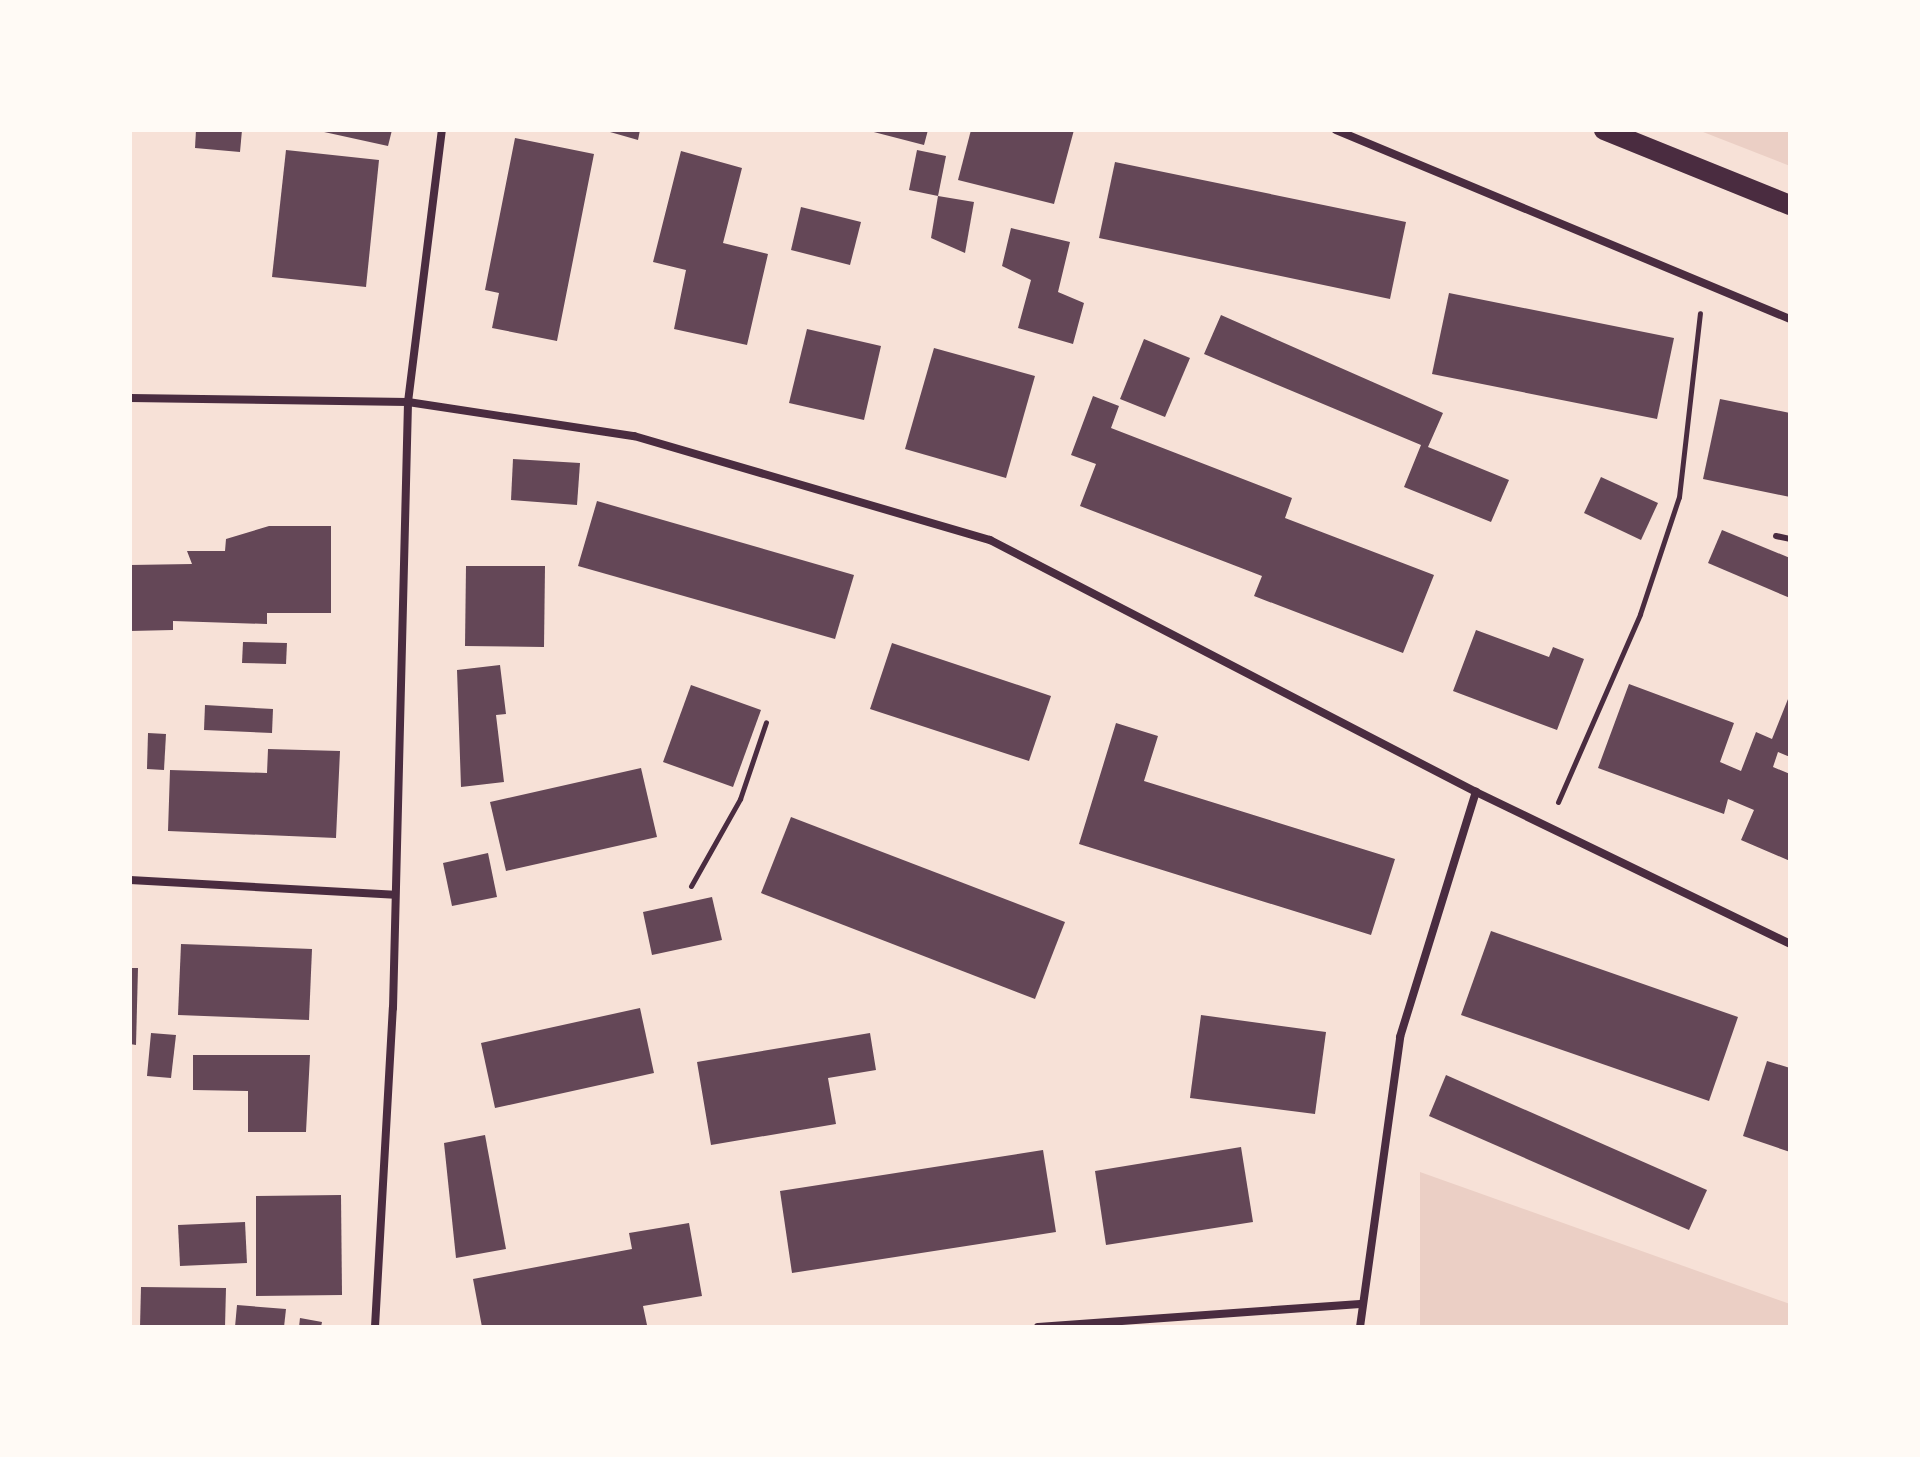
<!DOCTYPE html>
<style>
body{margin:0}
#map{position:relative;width:1920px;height:1457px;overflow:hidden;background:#f7e1d7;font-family:"PT Sans",sans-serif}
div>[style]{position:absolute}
.green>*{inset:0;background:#ebcfc5}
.building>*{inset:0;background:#644757}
.path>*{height:5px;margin:-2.5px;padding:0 2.5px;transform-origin:2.5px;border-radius:2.5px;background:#4a2c40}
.service>*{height:6px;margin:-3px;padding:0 3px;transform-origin:3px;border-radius:3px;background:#4a2c40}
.minor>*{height:8px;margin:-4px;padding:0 4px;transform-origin:4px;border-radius:4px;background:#4a2c40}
.primary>*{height:20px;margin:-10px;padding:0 10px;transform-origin:10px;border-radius:10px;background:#4a2c40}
span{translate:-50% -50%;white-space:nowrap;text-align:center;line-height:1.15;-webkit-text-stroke:6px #fffaf5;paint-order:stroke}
.frame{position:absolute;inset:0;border:132px solid #fffaf5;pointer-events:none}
</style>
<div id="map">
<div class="green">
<i style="clip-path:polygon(1698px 130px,1790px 130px,1790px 166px)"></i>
<i style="clip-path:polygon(1420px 1172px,1790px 1304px,1790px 1325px,1420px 1327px)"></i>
</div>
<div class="building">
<i style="clip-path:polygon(196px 130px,242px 130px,240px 152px,195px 148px)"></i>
<i style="clip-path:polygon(315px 130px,392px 130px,388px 146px)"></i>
<i style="clip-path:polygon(603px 130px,640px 130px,638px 140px)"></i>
<i style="clip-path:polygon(866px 130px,928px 130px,924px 145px)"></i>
<i style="clip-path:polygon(971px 130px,1074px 130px,1054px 204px,958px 180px)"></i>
<i style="clip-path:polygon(515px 138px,594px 154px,557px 341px,492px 328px,499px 293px,485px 290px)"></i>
<i style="clip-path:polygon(286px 150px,379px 160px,366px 287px,272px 277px)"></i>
<i style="clip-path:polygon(917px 150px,946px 156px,938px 196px,909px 190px)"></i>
<i style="clip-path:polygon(681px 151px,742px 168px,723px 243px,768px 254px,747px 345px,674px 329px,686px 270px,653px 262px)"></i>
<i style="clip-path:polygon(1115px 162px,1406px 222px,1390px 299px,1099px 238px)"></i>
<i style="clip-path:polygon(938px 196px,974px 202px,965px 253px,931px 238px)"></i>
<i style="clip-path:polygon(801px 207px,861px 222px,850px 265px,791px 250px)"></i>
<i style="clip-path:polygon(1011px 228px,1070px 242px,1058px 292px,1084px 303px,1073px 344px,1018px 328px,1031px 280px,1002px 266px)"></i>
<i style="clip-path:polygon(1449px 293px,1674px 338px,1657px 419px,1432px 374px)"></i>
<i style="clip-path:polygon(1221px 315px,1443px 413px,1428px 447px,1509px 480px,1491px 522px,1404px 487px,1421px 445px,1204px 354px)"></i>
<i style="clip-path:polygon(807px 329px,881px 346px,864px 420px,789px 403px)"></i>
<i style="clip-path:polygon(1144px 339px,1190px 358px,1165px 417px,1120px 399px)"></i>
<i style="clip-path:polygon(934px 348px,1035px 376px,1006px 478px,905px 449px)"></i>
<i style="clip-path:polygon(1093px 396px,1119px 406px,1111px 428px,1292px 498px,1285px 518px,1434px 575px,1403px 653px,1254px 596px,1262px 576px,1080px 506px,1096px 464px,1071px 455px)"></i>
<i style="clip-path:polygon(1720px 399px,1790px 413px,1790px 497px,1703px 479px)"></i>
<i style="clip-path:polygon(513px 459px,580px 463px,577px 505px,511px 500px)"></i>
<i style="clip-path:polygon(1601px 477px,1658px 503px,1641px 540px,1584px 513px)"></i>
<i style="clip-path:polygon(597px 501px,854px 575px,835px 639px,578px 566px)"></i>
<i style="clip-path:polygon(269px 526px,331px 526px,331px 613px,267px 613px,267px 624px,173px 621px,173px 630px,130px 631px,130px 565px,192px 564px,187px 551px,225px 551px,226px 539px)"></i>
<i style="clip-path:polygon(1722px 530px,1790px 558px,1790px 598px,1708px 563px)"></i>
<i style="clip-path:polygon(466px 566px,545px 566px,544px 647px,465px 646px)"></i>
<i style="clip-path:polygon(1476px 630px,1549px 657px,1553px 647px,1584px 659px,1557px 730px,1453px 691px)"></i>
<i style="clip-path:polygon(243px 642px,287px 643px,286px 664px,242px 663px)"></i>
<i style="clip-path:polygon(892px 643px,1051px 696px,1029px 761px,870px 709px)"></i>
<i style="clip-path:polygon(500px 665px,506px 714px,496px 715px,504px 782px,461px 787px,457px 670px)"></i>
<i style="clip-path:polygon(1629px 684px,1734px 723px,1720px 762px,1741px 771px,1756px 732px,1772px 739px,1790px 694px,1790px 757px,1778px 752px,1773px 767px,1790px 774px,1790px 861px,1741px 840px,1754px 810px,1728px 799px,1724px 814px,1598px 768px)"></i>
<i style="clip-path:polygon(691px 685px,761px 710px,733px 787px,663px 762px)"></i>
<i style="clip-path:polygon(205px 705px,273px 709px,272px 733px,204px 730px)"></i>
<i style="clip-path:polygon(1116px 723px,1158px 736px,1144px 781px,1395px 859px,1371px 935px,1079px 844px)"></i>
<i style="clip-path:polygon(148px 733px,166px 734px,164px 770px,147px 769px)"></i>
<i style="clip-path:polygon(268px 749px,340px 751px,336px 838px,168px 831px,170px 770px,267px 773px)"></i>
<i style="clip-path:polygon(641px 768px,657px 837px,506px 871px,490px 802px)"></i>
<i style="clip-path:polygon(791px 817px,1065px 922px,1035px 999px,761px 893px)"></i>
<i style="clip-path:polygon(488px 853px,497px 897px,452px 906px,443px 863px)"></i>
<i style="clip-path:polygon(712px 897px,722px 940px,652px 955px,643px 912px)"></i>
<i style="clip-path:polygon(1491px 931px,1738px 1017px,1709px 1101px,1461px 1015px)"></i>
<i style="clip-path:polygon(181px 944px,312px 949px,309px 1020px,178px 1015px)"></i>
<i style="clip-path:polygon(130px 968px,138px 968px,136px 1045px,130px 1044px)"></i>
<i style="clip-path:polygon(640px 1008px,654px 1073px,495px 1108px,481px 1043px)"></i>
<i style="clip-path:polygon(1201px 1015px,1326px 1032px,1315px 1114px,1190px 1098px)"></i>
<i style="clip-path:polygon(151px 1033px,176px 1035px,171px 1078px,147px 1076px)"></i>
<i style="clip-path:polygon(870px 1033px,876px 1070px,828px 1078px,836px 1124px,711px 1145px,697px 1062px)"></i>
<i style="clip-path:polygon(193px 1055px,310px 1055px,306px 1132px,248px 1132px,248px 1091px,193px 1090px)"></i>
<i style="clip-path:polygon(1767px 1061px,1790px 1068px,1790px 1152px,1743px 1136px)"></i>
<i style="clip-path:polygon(1446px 1075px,1707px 1190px,1689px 1230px,1429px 1116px)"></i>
<i style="clip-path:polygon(485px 1135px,506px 1249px,456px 1258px,444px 1143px)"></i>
<i style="clip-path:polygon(1241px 1147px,1253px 1222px,1106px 1245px,1095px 1171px)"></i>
<i style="clip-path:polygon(1043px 1150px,1056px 1232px,792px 1273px,780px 1191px)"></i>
<i style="clip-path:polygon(341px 1195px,342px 1295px,256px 1296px,256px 1196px)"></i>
<i style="clip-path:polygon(245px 1222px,247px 1263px,180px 1266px,178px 1225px)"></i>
<i style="clip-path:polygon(689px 1223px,702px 1296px,643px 1306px,647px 1325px,482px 1327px,473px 1279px,632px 1249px,629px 1233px)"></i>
<i style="clip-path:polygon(141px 1287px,226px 1288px,225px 1327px,140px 1327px)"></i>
<i style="clip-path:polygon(237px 1305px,286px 1309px,284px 1327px,235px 1327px)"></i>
<i style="clip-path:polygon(300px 1318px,322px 1322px,321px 1327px,299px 1327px)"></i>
</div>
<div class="path">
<i style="left:1558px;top:802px;width:205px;rotate:-66.4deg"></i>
<i style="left:1640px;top:614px;width:123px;rotate:-71.6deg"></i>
<i style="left:1679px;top:497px;width:185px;rotate:-83.5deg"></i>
<i style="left:691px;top:886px;width:100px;rotate:-60.6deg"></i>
<i style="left:740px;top:799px;width:81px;rotate:-71.3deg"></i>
</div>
<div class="service">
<i style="left:1776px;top:536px;width:14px;rotate:12deg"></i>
</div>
<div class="minor">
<i style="left:1336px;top:130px;width:492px;rotate:22.6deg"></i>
<i style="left:130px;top:398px;width:278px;rotate:0.8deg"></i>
<i style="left:408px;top:402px;width:229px;rotate:8.6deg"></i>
<i style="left:634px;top:436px;width:371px;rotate:16.3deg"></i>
<i style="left:990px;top:540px;width:547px;rotate:27.41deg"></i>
<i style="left:1476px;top:792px;width:349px;rotate:25.8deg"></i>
<i style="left:130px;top:880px;width:265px;rotate:3.2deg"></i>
<i style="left:375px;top:1327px;width:320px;rotate:-86.8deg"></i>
<i style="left:393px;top:1008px;width:606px;rotate:-88.58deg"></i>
<i style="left:408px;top:402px;width:274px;rotate:-82.9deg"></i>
<i style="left:1038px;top:1327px;width:323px;rotate:-4.1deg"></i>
<i style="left:1360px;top:1327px;width:293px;rotate:-82.1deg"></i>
<i style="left:1400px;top:1037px;width:257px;rotate:-72.8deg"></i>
</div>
<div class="primary">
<i style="left:1604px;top:130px;width:201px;rotate:22deg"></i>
</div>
<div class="frame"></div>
</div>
